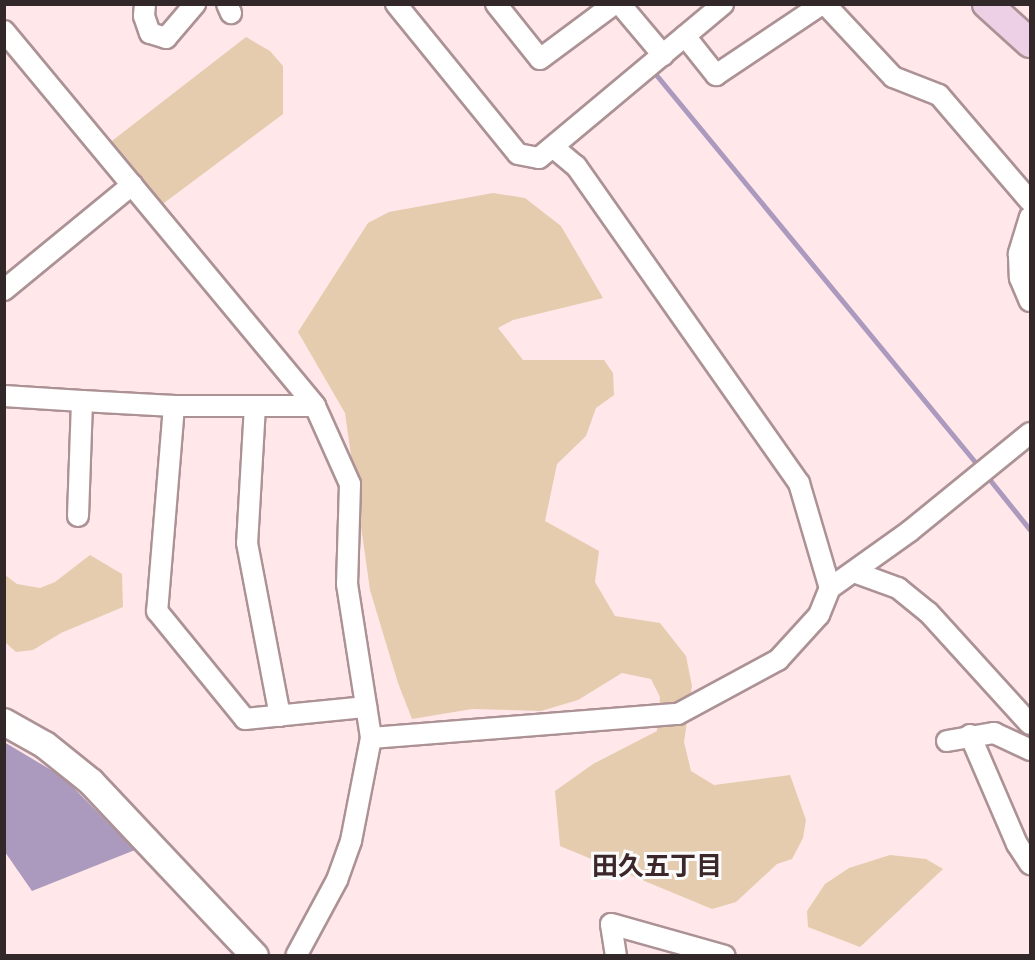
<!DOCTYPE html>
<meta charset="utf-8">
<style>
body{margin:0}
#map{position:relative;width:1035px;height:960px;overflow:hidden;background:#ffe7ea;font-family:"Zilla Slab","Noto Sans JP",serif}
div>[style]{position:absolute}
.green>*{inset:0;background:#e5ccae}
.water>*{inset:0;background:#ab9abd}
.stream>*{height:5px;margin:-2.5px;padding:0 2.5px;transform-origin:2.5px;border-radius:2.5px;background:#ab9abd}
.roads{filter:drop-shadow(2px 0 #ac9295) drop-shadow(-2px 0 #ac9295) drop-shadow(0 2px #ac9295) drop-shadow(0 -2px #ac9295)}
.minor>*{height:20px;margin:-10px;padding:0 10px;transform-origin:10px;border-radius:10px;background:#fff}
.tertiary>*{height:26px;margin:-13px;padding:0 13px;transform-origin:13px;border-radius:13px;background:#fff}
.secondary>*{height:28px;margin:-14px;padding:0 14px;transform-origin:14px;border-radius:14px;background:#edd0e5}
span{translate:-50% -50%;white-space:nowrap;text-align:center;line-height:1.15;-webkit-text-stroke:6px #fbfbfb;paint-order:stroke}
.neighbourhood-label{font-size:26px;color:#3c272a;font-weight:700}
.frame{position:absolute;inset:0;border:6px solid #322729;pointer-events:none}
</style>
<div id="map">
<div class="green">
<i style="clip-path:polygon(246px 37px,270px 51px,283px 66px,283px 114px,160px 206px,108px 144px)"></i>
<i style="clip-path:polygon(493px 193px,525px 198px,561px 226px,603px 298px,513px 320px,498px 328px,523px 360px,604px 360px,613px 373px,614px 395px,596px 408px,586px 436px,557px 464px,545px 521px,599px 551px,595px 582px,615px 616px,660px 623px,686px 656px,692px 686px,684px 742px,691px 771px,714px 785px,790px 775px,806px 820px,803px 838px,792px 859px,777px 864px,736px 902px,712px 909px,560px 846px,555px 791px,593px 764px,657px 731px,660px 697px,651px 679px,622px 673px,578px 700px,541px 711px,472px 709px,412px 719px,398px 683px,370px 590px,345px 413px,298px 332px,368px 223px,389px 212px)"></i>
<i style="clip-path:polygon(90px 555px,122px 574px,123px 607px,61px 633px,33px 650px,16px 652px,5px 642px,5px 575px,17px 584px,40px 588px,55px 582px)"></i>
<i style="clip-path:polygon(890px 855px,926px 859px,943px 869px,860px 947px,808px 927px,807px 911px,825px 884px,849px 868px)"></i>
</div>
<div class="water">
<i style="clip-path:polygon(4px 742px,63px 777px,135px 850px,32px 891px,5px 852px)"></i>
</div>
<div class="stream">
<i style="left:653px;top:71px;width:514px;rotate:50.52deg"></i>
<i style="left:986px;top:475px;width:70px;rotate:51.3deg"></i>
</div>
<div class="roads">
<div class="minor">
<i style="left:145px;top:4px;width:12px;rotate:95deg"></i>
<i style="left:144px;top:16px;width:18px;rotate:71deg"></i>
<i style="left:150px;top:33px;width:17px;rotate:17deg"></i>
<i style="left:166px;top:38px;width:45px;rotate:-49.5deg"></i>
<i style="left:227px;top:4px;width:10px;rotate:66deg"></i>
<i style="left:396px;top:4px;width:193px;rotate:50.9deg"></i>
<i style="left:518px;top:154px;width:21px;rotate:11deg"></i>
<i style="left:539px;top:158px;width:240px;rotate:-39.9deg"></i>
<i style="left:496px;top:4px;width:70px;rotate:51.3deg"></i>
<i style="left:540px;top:59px;width:92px;rotate:-36.6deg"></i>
<i style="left:620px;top:4px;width:67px;rotate:49.9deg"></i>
<i style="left:825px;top:4px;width:100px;rotate:47deg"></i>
<i style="left:893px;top:77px;width:49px;rotate:21.4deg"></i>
<i style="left:939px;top:95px;width:140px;rotate:49.4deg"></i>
<i style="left:4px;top:31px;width:487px;rotate:50.3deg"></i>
<i style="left:315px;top:406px;width:85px;rotate:65.8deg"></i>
<i style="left:350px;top:484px;width:100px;rotate:91.7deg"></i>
<i style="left:347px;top:584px;width:156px;rotate:81.1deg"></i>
<i style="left:371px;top:738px;width:105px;rotate:101deg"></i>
<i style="left:351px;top:841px;width:41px;rotate:109.7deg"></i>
<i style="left:337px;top:880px;width:86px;rotate:118.3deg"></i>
<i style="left:685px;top:36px;width:50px;rotate:51.5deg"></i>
<i style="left:716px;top:75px;width:128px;rotate:-33.8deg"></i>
<i style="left:553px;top:147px;width:30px;rotate:40deg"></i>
<i style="left:576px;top:166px;width:388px;rotate:54.9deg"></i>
<i style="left:799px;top:483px;width:109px;rotate:73.6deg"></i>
<i style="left:1030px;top:217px;width:39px;rotate:107deg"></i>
<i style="left:1019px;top:254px;width:24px;rotate:88deg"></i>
<i style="left:1020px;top:278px;width:25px;rotate:67deg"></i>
<i style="left:4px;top:290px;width:166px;rotate:-39.4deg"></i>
<i style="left:4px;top:396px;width:78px;rotate:3.7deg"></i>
<i style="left:255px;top:406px;width:137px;rotate:93.3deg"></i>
<i style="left:247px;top:543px;width:176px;rotate:79.2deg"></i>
<i style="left:315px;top:406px;width:141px;rotate:180deg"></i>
<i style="left:174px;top:406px;width:206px;rotate:94.7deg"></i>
<i style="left:157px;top:611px;width:139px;rotate:50.8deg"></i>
<i style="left:245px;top:719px;width:122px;rotate:-5.7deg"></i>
<i style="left:78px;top:516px;width:115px;rotate:-88deg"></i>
<i style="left:82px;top:401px;width:92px;rotate:3.1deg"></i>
<i style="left:854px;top:572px;width:47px;rotate:20deg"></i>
<i style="left:898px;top:588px;width:38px;rotate:39deg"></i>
<i style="left:928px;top:612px;width:151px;rotate:47.7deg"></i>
<i style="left:970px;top:735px;width:119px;rotate:66.7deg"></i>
<i style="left:1017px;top:844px;width:24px;rotate:57deg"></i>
<i style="left:371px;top:738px;width:308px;rotate:-4.5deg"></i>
<i style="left:678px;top:714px;width:114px;rotate:-28.4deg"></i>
<i style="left:778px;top:660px;width:61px;rotate:-47.7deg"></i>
<i style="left:819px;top:615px;width:29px;rotate:-68deg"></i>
<i style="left:830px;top:588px;width:98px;rotate:-35.5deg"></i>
<i style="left:910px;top:531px;width:155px;rotate:-39.2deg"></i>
<i style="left:947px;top:741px;width:48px;rotate:-9.7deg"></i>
<i style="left:994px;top:733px;width:40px;rotate:25deg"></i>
<i style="left:616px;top:956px;width:32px;rotate:-99deg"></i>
<i style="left:611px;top:924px;width:118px;rotate:15.7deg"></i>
</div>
<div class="tertiary">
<i style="left:4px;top:722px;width:47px;rotate:29.3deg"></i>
<i style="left:45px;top:745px;width:59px;rotate:38.8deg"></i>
<i style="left:91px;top:782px;width:239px;rotate:46.7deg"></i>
</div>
<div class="secondary">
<i style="left:987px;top:4px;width:58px;rotate:42.2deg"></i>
</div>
</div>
<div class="neighbourhood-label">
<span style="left:657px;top:867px">田久五丁目</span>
</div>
<div class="frame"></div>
</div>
